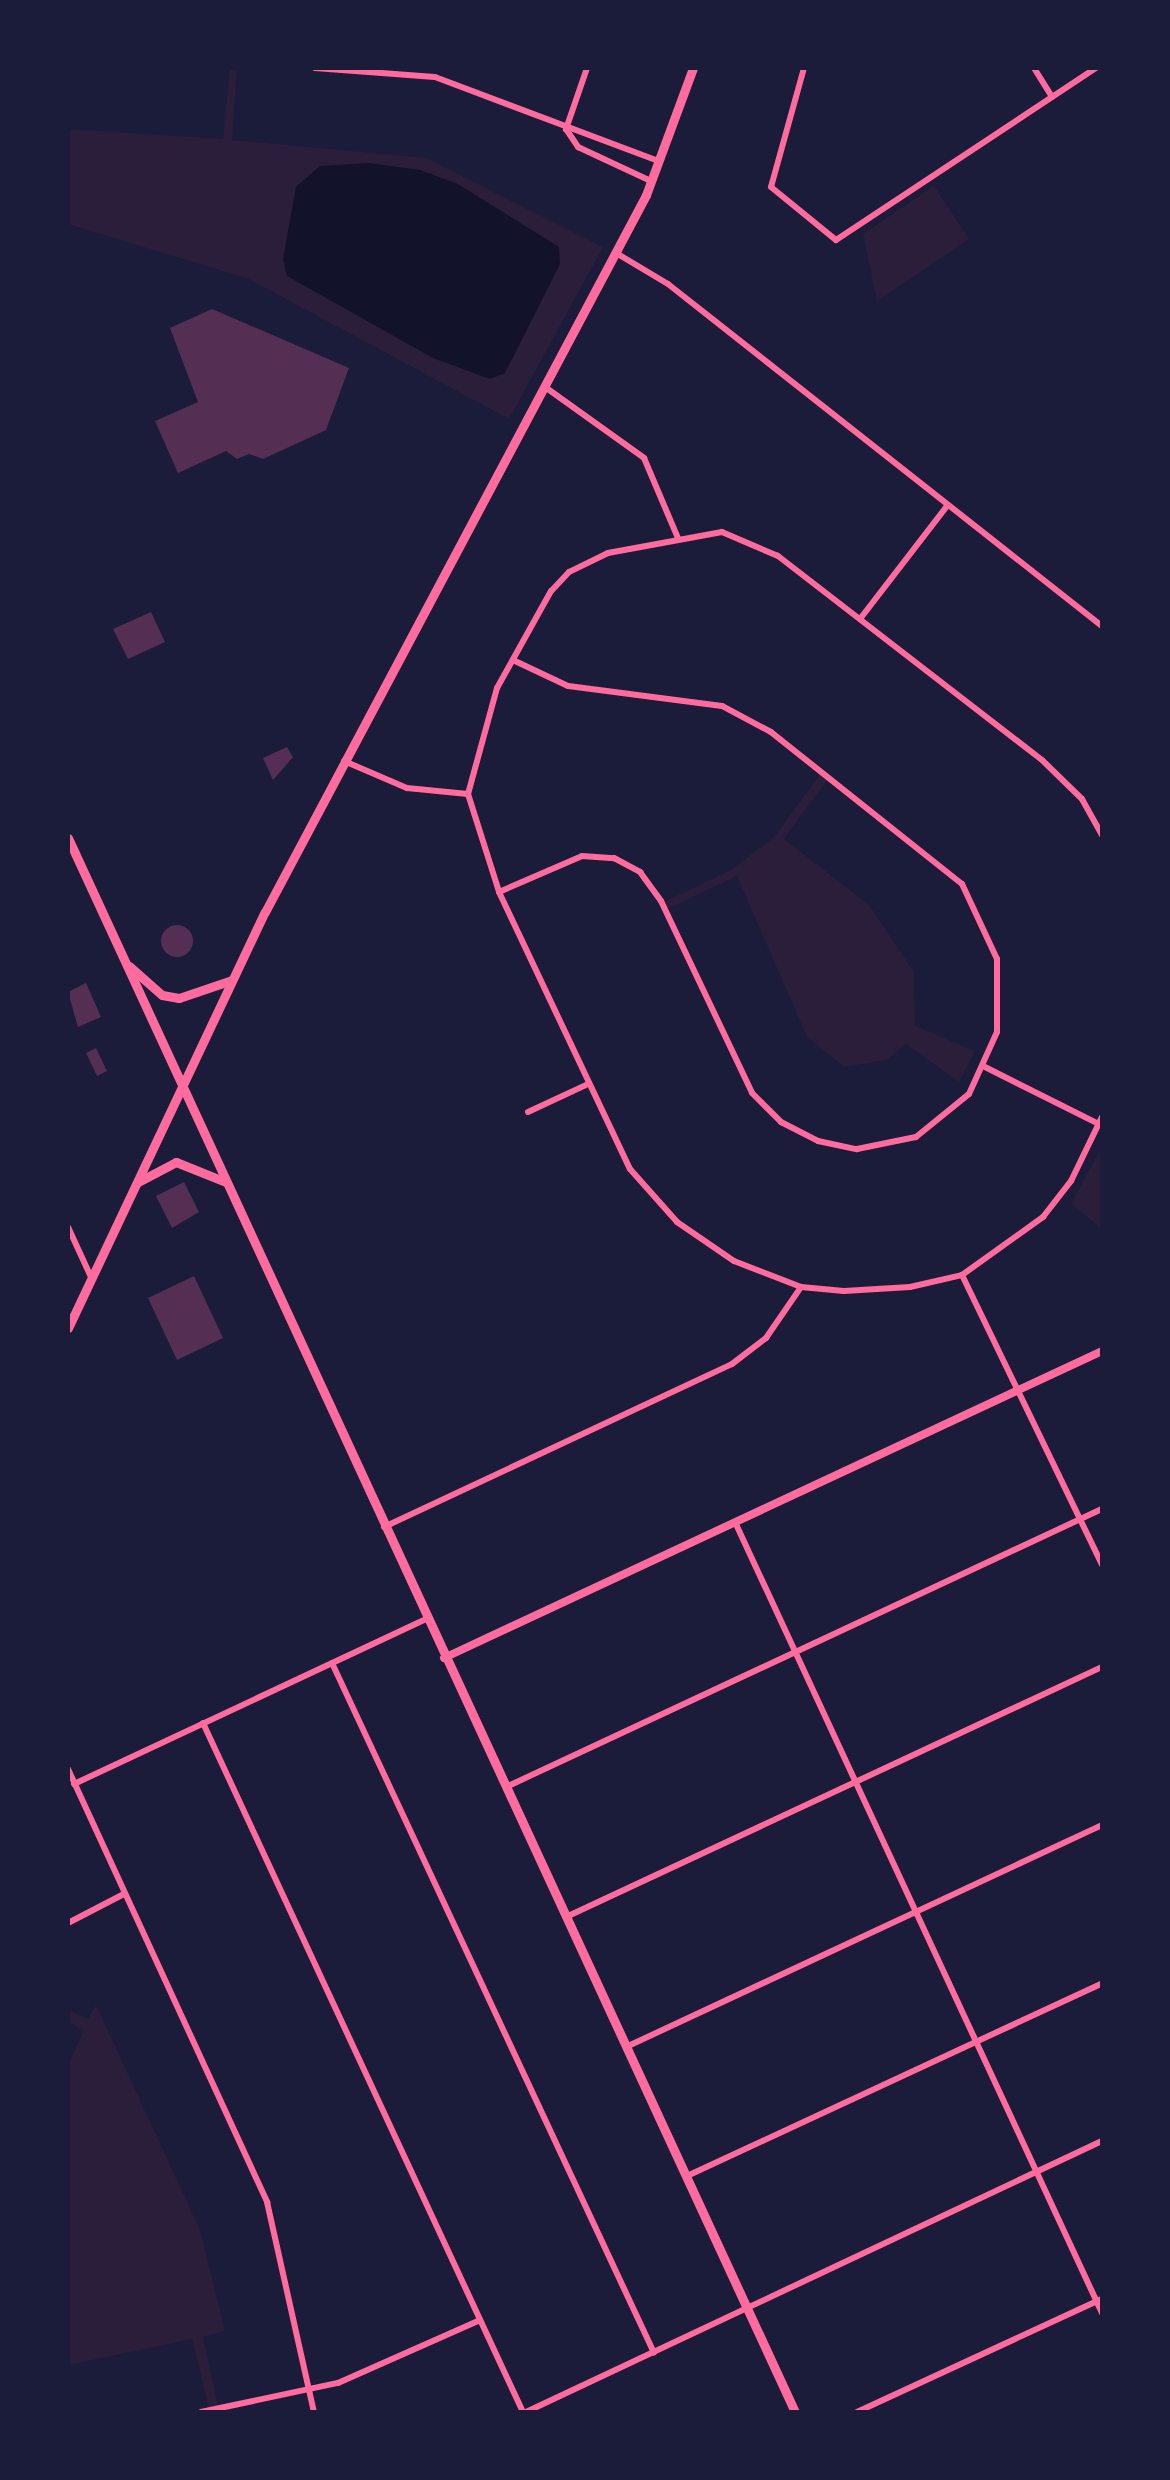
<!DOCTYPE html>
<style>
body{margin:0}
#map{position:relative;width:1170px;height:2480px;overflow:hidden;background:#1b1b3a;font-family:Figtree,sans-serif}
div>[style]{position:absolute}
.green>*{inset:0;background:#2a1e3b}
.water>*{inset:0;background:#12122b}
.building>*{inset:0;background:#542f53}
.round{border-radius:50%}
.minor>*{height:6px;margin:-3px;padding:0 3px;transform-origin:3px;border-radius:3px;background:#ff6b9d}
.tertiary>*{height:8px;margin:-4px;padding:0 4px;transform-origin:4px;border-radius:4px;background:#ff6b9d}
.secondary>*{height:9px;margin:-4.5px;padding:0 4.5px;transform-origin:4.5px;border-radius:4.5px;background:#ff6b9d}
span{translate:-50% -50%;white-space:nowrap;text-align:center;line-height:1.15;-webkit-text-stroke:9px #1b1b3a;paint-order:stroke}
.frame{position:absolute;inset:0;border:70px solid #1b1b3a;pointer-events:none}
</style>
<div id="map">
<div class="green">
<i style="clip-path:polygon(230px 68px,237px 68px,232px 140px,426px 158px,603px 247px,509px 419px,249px 279px,68px 224px,68px 129px,223px 139px)"></i>
<i style="clip-path:polygon(934px 186px,969px 239px,877px 301px,863px 234px)"></i>
<i style="clip-path:polygon(822px 772px,829px 777px,784px 839px,869px 905px,914px 972px,915px 1026px,975px 1051px,959px 1082px,906px 1044px,886px 1060px,844px 1067px,807px 1037px,737px 876px,665px 910px,662px 903px,731px 870px,774px 837px)"></i>
<i style="clip-path:polygon(1102px 1146px,1102px 1229px,1071px 1204px)"></i>
<i style="clip-path:polygon(96px 2005px,200px 2230px,225px 2331px,203px 2337px,218px 2406px,209px 2409px,192px 2339px,68px 2365px,68px 2065px,84px 2030px,68px 2022px,68px 2010px,88px 2019px)"></i>
</div>
<div class="water">
<i style="clip-path:polygon(368px 163px,420px 170px,458px 184px,559px 247px,560px 264px,505px 373px,490px 379px,433px 358px,287px 276px,283px 259px,296px 187px,320px 166px)"></i>
</div>
<div class="building">
<i style="clip-path:polygon(212px 309px,349px 368px,326px 430px,263px 459px,249px 454px,237px 459px,226px 451px,178px 473px,155px 421px,198px 402px,170px 328px)"></i>
<i style="clip-path:polygon(151px 612px,165px 642px,128px 659px,113px 629px)"></i>
<i style="clip-path:polygon(287px 747px,293px 757px,273px 780px,263px 758px)"></i>
<i class="round" style="left:161px;top:925px;width:32px;height:32px"></i>
<i style="clip-path:polygon(86px 983px,101px 1017px,78px 1027px,68px 992px)"></i>
<i style="clip-path:polygon(96px 1048px,107px 1071px,97px 1076px,86px 1053px)"></i>
<i style="clip-path:polygon(184px 1182px,199px 1212px,172px 1228px,156px 1196px)"></i>
<i style="clip-path:polygon(194px 1276px,223px 1338px,177px 1360px,148px 1298px)"></i>
</div>
<div class="minor">
<i style="left:315px;top:68px;width:120px;rotate:4.3deg"></i>
<i style="left:435px;top:77px;width:238px;rotate:20.6deg"></i>
<i style="left:587px;top:68px;width:65px;rotate:109deg"></i>
<i style="left:566px;top:129px;width:22px;rotate:56deg"></i>
<i style="left:578px;top:147px;width:81px;rotate:25deg"></i>
<i style="left:804px;top:68px;width:123px;rotate:105.5deg"></i>
<i style="left:771px;top:187px;width:84px;rotate:39.2deg"></i>
<i style="left:836px;top:240px;width:312px;rotate:-33.5deg"></i>
<i style="left:1034px;top:68px;width:34px;rotate:58deg"></i>
<i style="left:616px;top:253px;width:61px;rotate:30.8deg"></i>
<i style="left:668px;top:284px;width:553px;rotate:38.24deg"></i>
<i style="left:545px;top:387px;width:122px;rotate:35.6deg"></i>
<i style="left:644px;top:458px;width:87px;rotate:67deg"></i>
<i style="left:860px;top:619px;width:143px;rotate:-52.4deg"></i>
<i style="left:344px;top:761px;width:69px;rotate:23.2deg"></i>
<i style="left:407px;top:788px;width:61px;rotate:5.6deg"></i>
<i style="left:1102px;top:835px;width:41px;rotate:-119.1deg"></i>
<i style="left:1082px;top:799px;width:56px;rotate:-135.7deg"></i>
<i style="left:1042px;top:760px;width:334px;rotate:-142.3deg"></i>
<i style="left:778px;top:556px;width:61px;rotate:-156.8deg"></i>
<i style="left:722px;top:532px;width:116px;rotate:169.6deg"></i>
<i style="left:608px;top:553px;width:43px;rotate:154deg"></i>
<i style="left:569px;top:572px;width:26px;rotate:133deg"></i>
<i style="left:551px;top:591px;width:111px;rotate:119.1deg"></i>
<i style="left:497px;top:688px;width:110px;rotate:105.3deg"></i>
<i style="left:468px;top:794px;width:103px;rotate:72.4deg"></i>
<i style="left:499px;top:892px;width:306px;rotate:64.7deg"></i>
<i style="left:630px;top:1169px;width:71px;rotate:48.4deg"></i>
<i style="left:677px;top:1222px;width:69px;rotate:34.4deg"></i>
<i style="left:734px;top:1261px;width:72px;rotate:21.2deg"></i>
<i style="left:801px;top:1287px;width:43px;rotate:5.3deg"></i>
<i style="left:844px;top:1291px;width:66px;rotate:-3.5deg"></i>
<i style="left:910px;top:1287px;width:53px;rotate:-13deg"></i>
<i style="left:962px;top:1275px;width:100px;rotate:-35.6deg"></i>
<i style="left:1043px;top:1217px;width:46px;rotate:-52.1deg"></i>
<i style="left:1071px;top:1181px;width:71px;rotate:-64.2deg"></i>
<i style="left:499px;top:892px;width:90px;rotate:-23.4deg"></i>
<i style="left:582px;top:856px;width:32px;rotate:4deg"></i>
<i style="left:614px;top:858px;width:30px;rotate:28deg"></i>
<i style="left:640px;top:872px;width:36px;rotate:54deg"></i>
<i style="left:661px;top:901px;width:212px;rotate:64.6deg"></i>
<i style="left:752px;top:1093px;width:41px;rotate:45deg"></i>
<i style="left:781px;top:1122px;width:42px;rotate:27.2deg"></i>
<i style="left:818px;top:1141px;width:40px;rotate:12deg"></i>
<i style="left:857px;top:1149px;width:60px;rotate:-11.5deg"></i>
<i style="left:916px;top:1137px;width:68px;rotate:-39.1deg"></i>
<i style="left:969px;top:1094px;width:68px;rotate:-65.7deg"></i>
<i style="left:997px;top:1032px;width:73px;rotate:-90deg"></i>
<i style="left:997px;top:959px;width:83px;rotate:-115deg"></i>
<i style="left:962px;top:884px;width:244px;rotate:-141.5deg"></i>
<i style="left:771px;top:732px;width:55px;rotate:-152deg"></i>
<i style="left:722px;top:706px;width:155px;rotate:-172.6deg"></i>
<i style="left:568px;top:686px;width:61px;rotate:-154.7deg"></i>
<i style="left:985px;top:1067px;width:127px;rotate:26.6deg"></i>
<i style="left:528px;top:1112px;width:66px;rotate:-25deg"></i>
<i style="left:68px;top:1227px;width:55px;rotate:65.3deg"></i>
<i style="left:962px;top:1275px;width:322px;rotate:64.2deg"></i>
<i style="left:735px;top:1522px;width:872px;rotate:65.11deg"></i>
<i style="left:384px;top:1527px;width:384px;rotate:-25.1deg"></i>
<i style="left:732px;top:1364px;width:43px;rotate:-37.4deg"></i>
<i style="left:766px;top:1338px;width:62px;rotate:-55.5deg"></i>
<i style="left:332px;top:1663px;width:761px;rotate:64.98deg"></i>
<i style="left:203px;top:1723px;width:760px;rotate:65.09deg"></i>
<i style="left:68px;top:1769px;width:477px;rotate:65.3deg"></i>
<i style="left:267px;top:2202px;width:215px;rotate:77.4deg"></i>
<i style="left:74px;top:1784px;width:390px;rotate:-25.1deg"></i>
<i style="left:506px;top:1787px;width:658px;rotate:-25.01deg"></i>
<i style="left:566px;top:1917px;width:591px;rotate:-25.01deg"></i>
<i style="left:68px;top:1923px;width:63px;rotate:-27.4deg"></i>
<i style="left:626px;top:2047px;width:525px;rotate:-25deg"></i>
<i style="left:687px;top:2176px;width:458px;rotate:-24.9deg"></i>
<i style="left:201px;top:2412px;width:140px;rotate:-12deg"></i>
<i style="left:338px;top:2383px;width:155px;rotate:-23.9deg"></i>
<i style="left:526px;top:2412px;width:637px;rotate:-25.2deg"></i>
<i style="left:857px;top:2412px;width:270px;rotate:-24.8deg"></i>
</div>
<div class="tertiary">
<i style="left:444px;top:1658px;width:726px;rotate:-25.01deg"></i>
</div>
<div class="secondary">
<i style="left:68px;top:838px;width:1734px;rotate:65.21deg"></i>
<i style="left:129px;top:966px;width:44px;rotate:41.3deg"></i>
<i style="left:162px;top:995px;width:17px;rotate:10deg"></i>
<i style="left:179px;top:998px;width:56px;rotate:-18.8deg"></i>
<i style="left:138px;top:1182px;width:43px;rotate:-27.8deg"></i>
<i style="left:176px;top:1162px;width:54px;rotate:21.8deg"></i>
<i style="left:68px;top:1328px;width:460px;rotate:-64.7deg"></i>
<i style="left:265px;top:912px;width:812px;rotate:-62.01deg"></i>
<i style="left:646px;top:195px;width:135px;rotate:-69.7deg"></i>
</div>
<div class="frame"></div>
</div>
